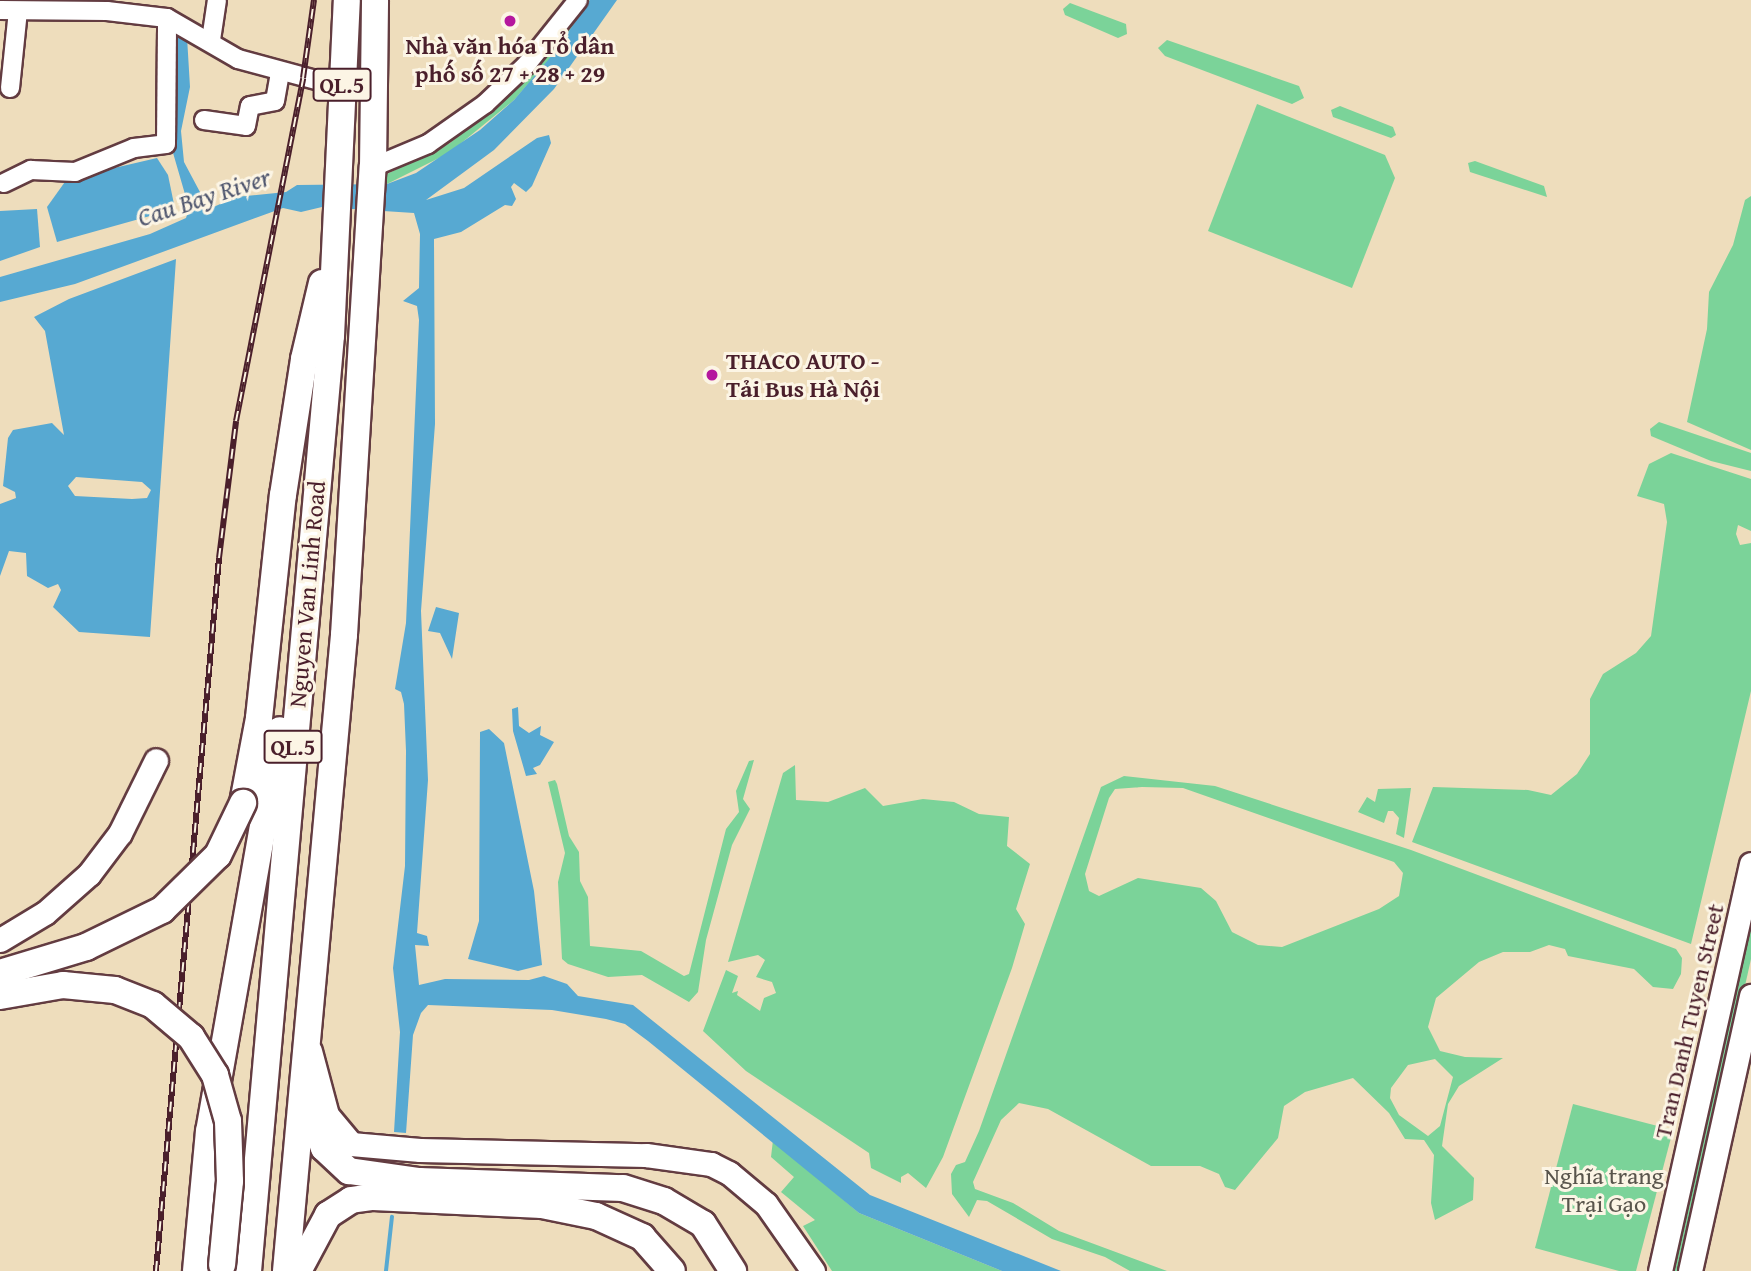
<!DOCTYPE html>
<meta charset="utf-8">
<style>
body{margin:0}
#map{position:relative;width:1751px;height:1271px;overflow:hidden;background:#eeddbc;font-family:"Gentium Book Plus",serif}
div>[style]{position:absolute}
.green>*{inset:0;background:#7bd399}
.water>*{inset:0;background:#57a9d2}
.stream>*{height:3.5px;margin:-1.75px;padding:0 1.75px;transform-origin:1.75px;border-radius:1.75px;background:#57a9d2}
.roads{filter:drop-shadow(2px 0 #633c41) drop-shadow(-2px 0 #633c41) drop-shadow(0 2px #633c41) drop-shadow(0 -2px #633c41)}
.minor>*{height:18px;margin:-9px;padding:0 9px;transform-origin:9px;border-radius:9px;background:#fff}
.major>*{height:23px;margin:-11.5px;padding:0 11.5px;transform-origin:11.5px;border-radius:11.5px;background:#fff}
.highway>*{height:26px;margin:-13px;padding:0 13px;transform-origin:13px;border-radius:13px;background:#fff}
.rail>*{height:6px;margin-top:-3px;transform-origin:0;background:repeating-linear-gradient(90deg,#fcf5e5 0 10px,#4a1f2b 0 20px);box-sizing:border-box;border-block:2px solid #4a1f2b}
.bridges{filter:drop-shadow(2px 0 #633c41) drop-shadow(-2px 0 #633c41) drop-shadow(0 2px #633c41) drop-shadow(0 -2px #633c41)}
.highway-bridge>*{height:26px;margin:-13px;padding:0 13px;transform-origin:13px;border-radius:13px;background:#fff}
.dots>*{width:19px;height:19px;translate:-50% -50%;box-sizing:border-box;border:4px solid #fcf5e5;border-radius:50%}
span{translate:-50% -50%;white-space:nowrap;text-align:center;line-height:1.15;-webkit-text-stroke:6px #fcf5e5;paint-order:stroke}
.shield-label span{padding:2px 5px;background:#fcf5e5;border:2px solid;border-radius:5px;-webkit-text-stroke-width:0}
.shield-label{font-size:23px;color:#4a1f2b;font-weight:700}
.poi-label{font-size:24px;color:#4a1f2b;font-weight:700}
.left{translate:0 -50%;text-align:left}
.street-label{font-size:24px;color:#4a1f2b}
.park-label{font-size:24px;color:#59554c}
.water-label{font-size:26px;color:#4f566e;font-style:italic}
</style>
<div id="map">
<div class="green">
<i style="clip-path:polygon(583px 0,590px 0,554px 54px,514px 100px,449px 153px,387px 184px,387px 174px,450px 143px,487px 113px)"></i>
<i style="clip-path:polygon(1070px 3px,1126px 24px,1127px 34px,1118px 38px,1065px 15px,1063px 9px)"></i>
<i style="clip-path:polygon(1167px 40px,1299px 86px,1304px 98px,1292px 104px,1165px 56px,1158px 48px)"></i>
<i style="clip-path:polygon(1257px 104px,1385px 155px,1395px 178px,1352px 288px,1208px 231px)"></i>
<i style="clip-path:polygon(1340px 106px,1393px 127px,1396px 135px,1391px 138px,1333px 117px,1331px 110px)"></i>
<i style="clip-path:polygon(1475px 161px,1544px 186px,1547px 197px,1470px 172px,1468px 163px)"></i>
<i style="clip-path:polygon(1751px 196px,1751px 450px,1687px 422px,1707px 329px,1709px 292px,1733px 245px,1745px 200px)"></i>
<i style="clip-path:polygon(1659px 422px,1751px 453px,1751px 471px,1711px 461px,1651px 436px,1650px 429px)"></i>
<i style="clip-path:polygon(1671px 453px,1751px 479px,1751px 531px,1738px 525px,1736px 534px,1740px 545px,1751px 543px,1751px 691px,1691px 944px,1412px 842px,1433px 787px,1528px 790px,1551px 795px,1577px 774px,1590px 754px,1590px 699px,1603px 674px,1636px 653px,1651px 636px,1667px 522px,1664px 504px,1637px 496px,1649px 464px)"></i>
<i style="clip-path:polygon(754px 760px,743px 799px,750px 809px,732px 845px,706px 940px,698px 992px,689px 1002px,642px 975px,608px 977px,568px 964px,562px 959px,558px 882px,565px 853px,548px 782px,555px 780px,557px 784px,569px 836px,579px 852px,580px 881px,588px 897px,590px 946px,641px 951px,684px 976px,689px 974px,726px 829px,739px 812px,736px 791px,749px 761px)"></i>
<i style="clip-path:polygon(795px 765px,796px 800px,828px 802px,865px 788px,883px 806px,923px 799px,954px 802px,979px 814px,1009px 817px,1007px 846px,1030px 864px,1016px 909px,1025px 924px,1012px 968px,943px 1157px,926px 1188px,908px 1173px,901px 1177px,901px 1183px,871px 1168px,869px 1153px,746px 1071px,703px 1031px,726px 970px,738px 976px,732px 993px,738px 991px,737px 995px,760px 1011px,764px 998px,776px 993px,772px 982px,756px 977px,765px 960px,758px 955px,728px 962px,783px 773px)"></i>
<i style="clip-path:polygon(evenodd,1124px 776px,1215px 786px,1411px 850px,1676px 949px,1682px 958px,1681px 974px,1673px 989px,1653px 987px,1634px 969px,1568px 956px,1565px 949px,1549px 945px,1530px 952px,1503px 952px,1479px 962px,1436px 998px,1428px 1027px,1440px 1051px,1465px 1057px,1503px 1058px,1459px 1086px,1448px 1104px,1442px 1146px,1474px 1178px,1473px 1200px,1435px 1220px,1431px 1203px,1434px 1155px,1424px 1140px,1405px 1139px,1389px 1113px,1353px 1078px,1305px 1092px,1284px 1106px,1278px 1138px,1235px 1190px,1225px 1187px,1219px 1174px,1200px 1166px,1151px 1166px,1048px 1109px,1019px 1103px,1001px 1120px,973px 1182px,975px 1189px,1013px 1203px,1059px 1231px,1167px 1271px,1130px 1271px,1105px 1257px,1052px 1239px,987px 1201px,977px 1200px,969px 1217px,952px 1194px,951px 1174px,956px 1165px,965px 1162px,979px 1131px,1101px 787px,1124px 776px,1142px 787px,1183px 788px,1394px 862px,1403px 873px,1399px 896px,1379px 909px,1282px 947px,1258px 945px,1232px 932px,1216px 901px,1201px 888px,1138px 878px,1099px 896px,1089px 891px,1085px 874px,1109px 798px,1115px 789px,1142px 787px,1124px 776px,1435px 1059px,1453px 1077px,1440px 1126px,1428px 1136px,1399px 1115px,1390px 1098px,1391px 1088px,1408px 1065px,1435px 1059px)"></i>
<i style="clip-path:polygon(1411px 788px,1404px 838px,1396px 834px,1399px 818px,1393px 811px,1388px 811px,1384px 823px,1358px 812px,1367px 797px,1375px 802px,1378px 789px)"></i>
<i style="clip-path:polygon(1751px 928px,1751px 959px,1681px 1271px,1674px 1271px)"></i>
<i style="clip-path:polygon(1573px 1104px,1673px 1130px,1636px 1271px,1619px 1271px,1535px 1248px)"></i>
<i style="clip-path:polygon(773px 1140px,859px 1213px,1002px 1271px,832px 1271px,803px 1226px,815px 1220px,781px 1192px,794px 1177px,771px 1157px)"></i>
</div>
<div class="water">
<i style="clip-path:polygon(590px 0,617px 0,554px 89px,494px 150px,426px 200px,464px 188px,537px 138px,549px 135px,551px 143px,532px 186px,526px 192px,514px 183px,511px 187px,516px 199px,512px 206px,505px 205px,461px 232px,434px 239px,435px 424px,421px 611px,428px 780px,417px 933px,427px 936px,429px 946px,415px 945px,419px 985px,445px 979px,529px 980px,544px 976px,567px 984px,578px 996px,633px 1005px,870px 1195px,1061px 1271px,1002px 1271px,859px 1213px,648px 1041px,625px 1024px,606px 1019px,552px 1010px,428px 1005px,421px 1013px,413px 1035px,406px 1133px,394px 1132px,400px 1032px,393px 968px,405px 866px,406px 751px,404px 704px,401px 692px,395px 689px,406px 623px,419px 320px,417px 306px,403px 301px,419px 288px,420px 234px,414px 213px,322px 207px,301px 212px,283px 208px,75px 284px,0 302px,0 277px,150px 234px,186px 218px,189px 208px,169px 139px,175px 28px,187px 37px,190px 87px,181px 131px,184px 162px,209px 209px,236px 197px,286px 192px,297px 185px,387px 184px,416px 173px,480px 130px,514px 100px,554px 53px)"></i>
<i style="clip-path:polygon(157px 158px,168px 175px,175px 209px,57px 242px,47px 207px,67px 179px)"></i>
<i style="clip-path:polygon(37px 209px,40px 247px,0 261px,0 211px)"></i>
<i style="clip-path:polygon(evenodd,176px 259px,150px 637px,79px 632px,53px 607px,61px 590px,58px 584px,48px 588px,27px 576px,26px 553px,9px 551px,0 576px,0 504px,16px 498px,15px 492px,3px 486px,8px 438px,13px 430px,52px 423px,64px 435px,45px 331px,34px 317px,69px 299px,176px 259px,76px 477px,142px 482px,151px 490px,147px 498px,132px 499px,75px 496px,68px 486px,76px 477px)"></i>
<i style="clip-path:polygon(436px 607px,459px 613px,452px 659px,440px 633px,428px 631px)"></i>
<i style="clip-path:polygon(518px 707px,519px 726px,529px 733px,541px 726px,540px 735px,554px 742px,540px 765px,533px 768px,537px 774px,526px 776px,513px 731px,512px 709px)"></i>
<i style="clip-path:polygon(489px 729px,504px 743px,534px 891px,542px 965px,518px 971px,468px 959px,479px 921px,480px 732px)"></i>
</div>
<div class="stream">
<i style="left:386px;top:1271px;width:54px;rotate:-83.7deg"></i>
</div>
<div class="roads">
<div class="minor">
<i style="left:0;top:10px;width:107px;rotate:0.5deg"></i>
<i style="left:107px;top:11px;width:60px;rotate:6.7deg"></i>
<i style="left:167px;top:18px;width:82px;rotate:30deg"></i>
<i style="left:238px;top:59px;width:108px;rotate:15.1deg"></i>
<i style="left:211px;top:40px;width:40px;rotate:-81.5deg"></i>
<i style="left:10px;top:88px;width:77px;rotate:-84.1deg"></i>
<i style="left:204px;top:120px;width:42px;rotate:8.1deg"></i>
<i style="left:246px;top:126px;width:20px;rotate:-79deg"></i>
<i style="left:250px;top:106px;width:25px;rotate:-11deg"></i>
<i style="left:275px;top:101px;width:29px;rotate:-80deg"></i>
<i style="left:373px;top:167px;width:60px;rotate:-22.7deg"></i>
<i style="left:428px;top:144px;width:70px;rotate:-35.1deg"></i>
<i style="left:485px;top:104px;width:57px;rotate:-43.6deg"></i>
<i style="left:526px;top:65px;width:83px;rotate:-51.3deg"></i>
<i style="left:4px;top:183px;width:30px;rotate:-26deg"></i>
<i style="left:31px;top:170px;width:44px;rotate:2.6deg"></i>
<i style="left:75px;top:172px;width:64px;rotate:-22.1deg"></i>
<i style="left:134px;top:148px;width:32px;rotate:-7deg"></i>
<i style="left:166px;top:144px;width:126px;rotate:-89.5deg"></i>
</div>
<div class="major">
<i style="left:0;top:940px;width:52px;rotate:-31deg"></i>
<i style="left:45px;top:913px;width:59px;rotate:-41.6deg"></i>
<i style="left:89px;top:874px;width:51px;rotate:-52.9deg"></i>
<i style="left:120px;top:833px;width:81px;rotate:-63.7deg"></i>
<i style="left:310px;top:1051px;width:66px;rotate:75.1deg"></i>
<i style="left:327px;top:1115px;width:38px;rotate:50deg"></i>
<i style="left:351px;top:1144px;width:69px;rotate:5deg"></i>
<i style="left:420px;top:1150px;width:226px;rotate:1.3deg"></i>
<i style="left:646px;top:1155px;width:66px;rotate:7.9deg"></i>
<i style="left:711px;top:1164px;width:20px;rotate:27deg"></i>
<i style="left:729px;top:1173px;width:48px;rotate:40deg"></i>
<i style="left:766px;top:1204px;width:82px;rotate:55deg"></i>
<i style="left:1660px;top:1271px;width:417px;rotate:-77.4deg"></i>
<i style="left:1690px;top:1271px;width:282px;rotate:-77.5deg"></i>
</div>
<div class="highway">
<i style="left:243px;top:803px;width:86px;rotate:-79.3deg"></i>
<i style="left:259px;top:718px;width:224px;rotate:-83.9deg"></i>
<i style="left:283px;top:495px;width:138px;rotate:-81.2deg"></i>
<i style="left:304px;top:359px;width:78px;rotate:-76.7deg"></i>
<i style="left:306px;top:1099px;width:52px;rotate:69.8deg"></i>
<i style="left:324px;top:1148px;width:34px;rotate:43deg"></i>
<i style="left:349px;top:1171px;width:71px;rotate:8.1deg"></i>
<i style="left:419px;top:1181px;width:204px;rotate:2deg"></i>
<i style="left:623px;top:1188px;width:43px;rotate:17.6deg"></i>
<i style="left:664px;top:1201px;width:45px;rotate:30.5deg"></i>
<i style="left:703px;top:1224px;width:56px;rotate:57.4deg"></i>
<i style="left:196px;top:1271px;width:140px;rotate:-84.7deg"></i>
<i style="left:209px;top:1132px;width:408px;rotate:-80deg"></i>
<i style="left:248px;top:1271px;width:939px;rotate:-84.93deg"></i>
<i style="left:331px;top:336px;width:336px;rotate:-87.3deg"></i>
<i style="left:286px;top:1271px;width:639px;rotate:-84.79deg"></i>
<i style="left:344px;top:635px;width:469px;rotate:-86.5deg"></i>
<i style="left:373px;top:167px;width:167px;rotate:-89.3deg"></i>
<i style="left:298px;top:1271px;width:64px;rotate:-61.8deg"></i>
<i style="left:328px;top:1215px;width:27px;rotate:-33deg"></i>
<i style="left:351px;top:1200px;width:22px;rotate:-8deg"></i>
<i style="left:373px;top:1197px;width:169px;rotate:2.7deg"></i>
<i style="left:542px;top:1205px;width:55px;rotate:11.5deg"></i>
<i style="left:596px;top:1216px;width:51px;rotate:24.5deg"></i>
<i style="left:642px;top:1237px;width:45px;rotate:48.6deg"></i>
</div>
</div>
<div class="rail">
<i style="left:156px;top:1271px;width:716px;rotate:-84.95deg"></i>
<i style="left:219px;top:558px;width:138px;rotate:-82.9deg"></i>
<i style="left:236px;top:421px;width:349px;rotate:-78.9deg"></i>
<i style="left:303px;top:78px;width:79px;rotate:-82deg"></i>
</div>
<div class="bridges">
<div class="highway-bridge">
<i style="left:0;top:973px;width:90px;rotate:-16.8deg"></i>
<i style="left:86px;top:947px;width:85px;rotate:-26deg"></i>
<i style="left:162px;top:910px;width:78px;rotate:-44.5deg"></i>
<i style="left:218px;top:855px;width:58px;rotate:-64.3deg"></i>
<i style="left:0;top:996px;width:64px;rotate:-9.9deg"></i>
<i style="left:63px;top:985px;width:52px;rotate:5.5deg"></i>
<i style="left:115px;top:990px;width:41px;rotate:21.5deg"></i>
<i style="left:153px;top:1005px;width:50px;rotate:40.1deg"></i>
<i style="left:191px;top:1037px;width:45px;rotate:57.7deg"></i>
<i style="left:215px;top:1075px;width:48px;rotate:74.2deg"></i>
<i style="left:228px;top:1121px;width:60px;rotate:88.1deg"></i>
<i style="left:230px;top:1181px;width:84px;rotate:95.4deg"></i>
</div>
</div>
<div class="dots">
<i style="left:510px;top:21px;background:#b5179e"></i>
<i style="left:712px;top:375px;background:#b5179e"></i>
</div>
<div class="shield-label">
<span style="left:342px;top:85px">QL.5</span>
<span style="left:293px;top:747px">QL.5</span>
</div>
<div class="poi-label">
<span style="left:510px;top:60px">Nhà văn hóa Tổ dân<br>phố số 27 + 28 + 29</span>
<span class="left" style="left:726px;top:375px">THACO AUTO -<br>Tải Bus Hà Nội</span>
</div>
<div class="street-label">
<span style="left:307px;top:594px;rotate:-85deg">Nguyen Van Linh Road</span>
<span style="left:1689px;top:1021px;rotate:-77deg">Tran Danh Tuyen Street</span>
</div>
<div class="park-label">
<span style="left:1604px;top:1190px">Nghĩa trang<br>Trại Gạo</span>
</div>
<div class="water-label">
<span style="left:204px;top:197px;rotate:-18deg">Cau Bay River</span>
</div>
</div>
